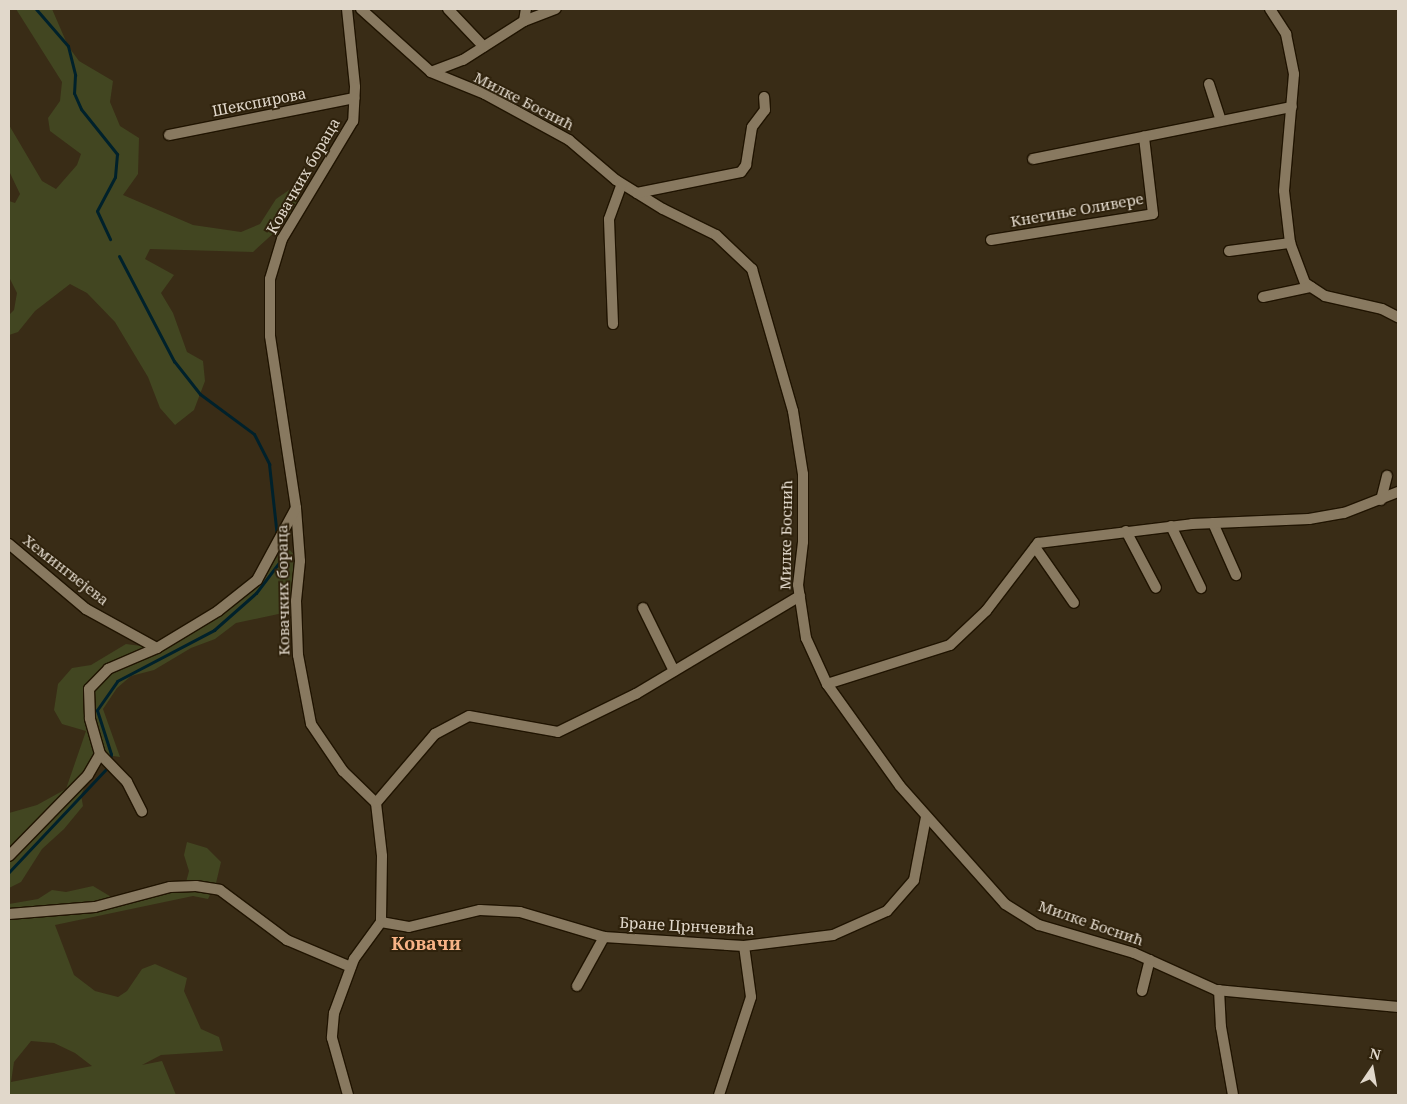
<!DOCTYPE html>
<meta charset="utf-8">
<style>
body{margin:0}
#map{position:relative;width:1407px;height:1104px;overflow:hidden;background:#392c16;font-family:"Noto Serif",serif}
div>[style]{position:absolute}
.green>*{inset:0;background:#424621}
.stream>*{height:3px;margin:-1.5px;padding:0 1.5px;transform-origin:1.5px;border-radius:1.5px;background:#00212b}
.roads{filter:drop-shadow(1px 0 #201401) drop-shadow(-1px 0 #201401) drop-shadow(0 1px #201401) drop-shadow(0 -1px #201401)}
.minor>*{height:10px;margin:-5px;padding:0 5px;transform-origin:5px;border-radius:5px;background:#887960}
.tertiary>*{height:10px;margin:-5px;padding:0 5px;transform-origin:5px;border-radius:5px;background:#887960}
span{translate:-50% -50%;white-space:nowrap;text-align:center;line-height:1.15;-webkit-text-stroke:4px #2f220c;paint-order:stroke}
.street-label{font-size:15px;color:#e1d8cb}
.quarter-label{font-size:18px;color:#f8b386;font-weight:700}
.frame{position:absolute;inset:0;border:10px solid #e1d8cb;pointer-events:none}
.north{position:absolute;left:1347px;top:1044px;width:50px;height:50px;-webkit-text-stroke:4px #2f220c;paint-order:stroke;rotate:12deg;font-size:14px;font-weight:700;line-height:20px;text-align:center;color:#e1d8cb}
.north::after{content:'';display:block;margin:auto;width:18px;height:22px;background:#e1d8cb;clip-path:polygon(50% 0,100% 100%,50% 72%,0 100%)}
</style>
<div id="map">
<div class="green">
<i style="clip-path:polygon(16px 9px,52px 9px,68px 46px,79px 61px,113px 81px,110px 102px,120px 126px,139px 138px,138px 174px,123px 195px,193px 225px,241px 232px,260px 224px,276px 199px,298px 184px,301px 208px,253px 252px,150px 249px,145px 259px,174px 275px,161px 293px,173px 313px,187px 352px,203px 361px,205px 381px,194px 410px,175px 425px,160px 408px,148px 377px,115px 322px,87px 293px,70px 284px,35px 311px,18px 332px,9px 335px,9px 315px,14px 310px,17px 293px,9px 277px,9px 201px,15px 203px,20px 194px,9px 171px,9px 125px,42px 181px,56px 189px,77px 165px,81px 154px,50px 131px,48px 118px,60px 101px,62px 82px)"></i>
<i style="clip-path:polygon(286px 546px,300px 561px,297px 610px,236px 623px,215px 639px,191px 648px,154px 670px,131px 676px,117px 688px,103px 709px,120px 757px,100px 754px,81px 795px,83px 806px,64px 829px,42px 849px,21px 882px,9px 888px,9px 813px,37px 805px,66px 789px,86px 731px,62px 724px,54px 710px,58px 684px,72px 668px,91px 665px,126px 644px,157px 648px,257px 580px)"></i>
<i style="clip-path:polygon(evenodd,187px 842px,207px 848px,221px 862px,216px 883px,208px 899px,193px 896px,55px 925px,74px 975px,95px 991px,118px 997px,127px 991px,142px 969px,155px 964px,187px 978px,184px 991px,201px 1029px,219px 1037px,223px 1051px,161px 1055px,142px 1065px,162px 1061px,176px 1095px,9px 1095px,9px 904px,38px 899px,52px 890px,66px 892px,93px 886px,118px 901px,185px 886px,189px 871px,184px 855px,187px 842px,31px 1041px,54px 1043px,75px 1053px,92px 1066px,11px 1082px,14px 1062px,31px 1041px)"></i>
</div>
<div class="stream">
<i style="left:36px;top:9px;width:49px;rotate:49.1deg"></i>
<i style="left:68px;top:46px;width:30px;rotate:76deg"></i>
<i style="left:75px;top:75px;width:18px;rotate:93deg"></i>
<i style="left:74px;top:93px;width:17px;rotate:66deg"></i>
<i style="left:81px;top:109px;width:58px;rotate:51.3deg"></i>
<i style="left:117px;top:154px;width:23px;rotate:95deg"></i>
<i style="left:115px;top:177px;width:38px;rotate:118deg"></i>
<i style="left:97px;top:211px;width:31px;rotate:65deg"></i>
<i style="left:119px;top:256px;width:119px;rotate:62.4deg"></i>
<i style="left:174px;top:361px;width:42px;rotate:51.8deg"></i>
<i style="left:200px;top:394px;width:67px;rotate:36.5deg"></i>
<i style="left:254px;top:434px;width:34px;rotate:63deg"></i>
<i style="left:269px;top:464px;width:73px;rotate:83.7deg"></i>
<i style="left:110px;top:760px;width:6px;rotate:-81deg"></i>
<i style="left:111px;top:754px;width:46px;rotate:-107.7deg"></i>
<i style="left:97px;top:710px;width:35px;rotate:-55deg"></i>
<i style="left:117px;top:681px;width:110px;rotate:-27.7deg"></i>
<i style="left:214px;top:630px;width:56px;rotate:-41.4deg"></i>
<i style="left:256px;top:593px;width:40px;rotate:-53deg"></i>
<i style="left:280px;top:561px;width:15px;rotate:-98deg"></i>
<i style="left:9px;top:872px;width:146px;rotate:-46.7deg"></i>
</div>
<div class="roads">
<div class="minor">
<i style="left:347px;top:9px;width:78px;rotate:84.1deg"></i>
<i style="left:355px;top:87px;width:34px;rotate:93deg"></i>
<i style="left:353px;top:121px;width:138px;rotate:121deg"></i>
<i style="left:282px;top:239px;width:42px;rotate:106.7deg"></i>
<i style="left:270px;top:279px;width:57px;rotate:90deg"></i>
<i style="left:270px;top:336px;width:174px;rotate:81.4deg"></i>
<i style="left:296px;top:508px;width:53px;rotate:85.7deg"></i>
<i style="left:300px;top:561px;width:40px;rotate:95.7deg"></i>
<i style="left:296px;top:601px;width:54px;rotate:87.9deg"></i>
<i style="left:298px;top:655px;width:70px;rotate:79.3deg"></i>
<i style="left:311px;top:724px;width:57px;rotate:55.8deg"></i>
<i style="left:343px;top:771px;width:46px;rotate:44.1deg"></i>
<i style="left:376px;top:803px;width:53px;rotate:83.5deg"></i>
<i style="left:382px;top:856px;width:66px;rotate:90.9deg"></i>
<i style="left:381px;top:922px;width:46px;rotate:126.1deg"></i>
<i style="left:354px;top:959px;width:58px;rotate:110.3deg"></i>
<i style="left:334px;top:1013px;width:25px;rotate:95deg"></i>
<i style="left:332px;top:1038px;width:59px;rotate:74.3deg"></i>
<i style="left:361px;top:9px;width:94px;rotate:42deg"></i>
<i style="left:431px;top:72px;width:58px;rotate:22.2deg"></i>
<i style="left:485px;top:94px;width:96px;rotate:28.7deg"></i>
<i style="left:569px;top:140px;width:62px;rotate:40.4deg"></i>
<i style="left:616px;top:180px;width:55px;rotate:31.7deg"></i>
<i style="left:663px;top:209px;width:59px;rotate:26.1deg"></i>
<i style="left:716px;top:235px;width:50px;rotate:43.4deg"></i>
<i style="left:752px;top:269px;width:148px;rotate:73.9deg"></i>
<i style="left:793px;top:411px;width:64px;rotate:81deg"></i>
<i style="left:803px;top:474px;width:68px;rotate:90deg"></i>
<i style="left:803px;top:542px;width:43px;rotate:96.6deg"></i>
<i style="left:798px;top:585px;width:54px;rotate:81.4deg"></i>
<i style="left:806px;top:638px;width:51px;rotate:65.5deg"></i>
<i style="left:827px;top:684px;width:125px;rotate:54.4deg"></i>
<i style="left:900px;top:786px;width:158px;rotate:48.3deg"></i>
<i style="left:1005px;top:904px;width:40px;rotate:32deg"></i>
<i style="left:1039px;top:925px;width:99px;rotate:16.4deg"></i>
<i style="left:1134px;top:953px;width:90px;rotate:24.3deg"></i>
<i style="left:1216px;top:990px;width:183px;rotate:5.3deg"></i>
<i style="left:448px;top:9px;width:52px;rotate:46.5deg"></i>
<i style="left:1270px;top:9px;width:30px;rotate:57deg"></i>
<i style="left:1286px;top:34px;width:41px;rotate:78.7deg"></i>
<i style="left:1294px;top:74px;width:117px;rotate:94.9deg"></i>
<i style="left:1284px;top:191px;width:52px;rotate:83.4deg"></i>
<i style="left:1290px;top:243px;width:43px;rotate:69.4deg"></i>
<i style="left:1305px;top:283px;width:24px;rotate:33deg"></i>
<i style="left:1325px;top:296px;width:58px;rotate:12.8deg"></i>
<i style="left:1382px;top:309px;width:18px;rotate:27deg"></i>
<i style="left:524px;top:21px;width:12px;rotate:-81deg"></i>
<i style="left:431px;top:72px;width:34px;rotate:-21deg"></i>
<i style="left:463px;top:60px;width:72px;rotate:-32.6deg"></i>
<i style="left:524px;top:21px;width:34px;rotate:-21deg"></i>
<i style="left:169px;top:135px;width:189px;rotate:-11.3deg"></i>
<i style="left:1033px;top:159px;width:264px;rotate:-11.4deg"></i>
<i style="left:637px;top:193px;width:106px;rotate:-11.4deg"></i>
<i style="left:741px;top:172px;width:9px;rotate:-54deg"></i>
<i style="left:746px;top:165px;width:38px;rotate:-81deg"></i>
<i style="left:752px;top:127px;width:21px;rotate:-53deg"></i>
<i style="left:765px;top:110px;width:13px;rotate:-94deg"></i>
<i style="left:991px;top:240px;width:164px;rotate:-9.1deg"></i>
<i style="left:1153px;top:214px;width:78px;rotate:-96.7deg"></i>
<i style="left:1229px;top:251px;width:62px;rotate:-7.5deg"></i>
<i style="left:1263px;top:297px;width:49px;rotate:-11.8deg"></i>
<i style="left:613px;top:324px;width:105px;rotate:-92.2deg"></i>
<i style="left:609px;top:219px;width:37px;rotate:-70deg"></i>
<i style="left:1381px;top:500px;width:25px;rotate:-76deg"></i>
<i style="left:1213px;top:523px;width:57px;rotate:66.1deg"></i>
<i style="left:1171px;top:526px;width:69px;rotate:64.2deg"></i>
<i style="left:1126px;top:531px;width:64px;rotate:62.2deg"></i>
<i style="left:9px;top:544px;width:101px;rotate:40.2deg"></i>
<i style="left:86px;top:609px;width:81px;rotate:28.8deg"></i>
<i style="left:1035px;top:547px;width:68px;rotate:55.1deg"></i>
<i style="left:643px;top:608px;width:70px;rotate:63.8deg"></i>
<i style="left:827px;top:684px;width:129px;rotate:-17.6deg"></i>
<i style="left:950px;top:645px;width:50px;rotate:-43.4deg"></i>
<i style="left:986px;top:611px;width:86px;rotate:-52.6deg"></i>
<i style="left:1038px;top:543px;width:155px;rotate:-7deg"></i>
<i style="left:1192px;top:524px;width:117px;rotate:-2.4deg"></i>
<i style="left:1309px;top:519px;width:36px;rotate:-10deg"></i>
<i style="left:1344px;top:513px;width:58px;rotate:-21.3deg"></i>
<i style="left:100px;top:754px;width:39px;rotate:46deg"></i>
<i style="left:127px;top:782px;width:33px;rotate:63deg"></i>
<i style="left:376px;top:803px;width:91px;rotate:-49.5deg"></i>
<i style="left:435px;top:734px;width:38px;rotate:-28deg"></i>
<i style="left:469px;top:716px;width:90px;rotate:10.2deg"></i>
<i style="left:558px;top:732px;width:87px;rotate:-26deg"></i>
<i style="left:636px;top:694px;width:191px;rotate:-30.9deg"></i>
<i style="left:9px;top:856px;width:113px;rotate:-45.7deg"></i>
<i style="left:88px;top:775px;width:24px;rotate:-60deg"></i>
<i style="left:100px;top:754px;width:37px;rotate:-106deg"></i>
<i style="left:90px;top:718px;width:29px;rotate:-92deg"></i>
<i style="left:89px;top:689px;width:28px;rotate:-46deg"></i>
<i style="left:108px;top:669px;width:53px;rotate:-23.2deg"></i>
<i style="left:157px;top:648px;width:71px;rotate:-31.2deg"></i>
<i style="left:218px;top:611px;width:50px;rotate:-38.5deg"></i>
<i style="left:257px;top:580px;width:82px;rotate:-61.6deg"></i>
<i style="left:9px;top:914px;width:86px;rotate:-4.7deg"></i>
<i style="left:95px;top:907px;width:78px;rotate:-14.9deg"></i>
<i style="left:170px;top:887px;width:26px;rotate:-2deg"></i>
<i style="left:196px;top:886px;width:24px;rotate:9deg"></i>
<i style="left:220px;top:890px;width:84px;rotate:36.7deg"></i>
<i style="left:287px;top:940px;width:69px;rotate:22.9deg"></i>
<i style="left:381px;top:922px;width:28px;rotate:10deg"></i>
<i style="left:409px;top:927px;width:73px;rotate:-13.5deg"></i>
<i style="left:480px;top:910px;width:40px;rotate:2.9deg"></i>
<i style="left:520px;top:912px;width:88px;rotate:16.6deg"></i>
<i style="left:604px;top:937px;width:140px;rotate:3.7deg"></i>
<i style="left:744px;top:946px;width:90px;rotate:-7deg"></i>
<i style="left:833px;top:935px;width:59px;rotate:-24deg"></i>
<i style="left:887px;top:911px;width:41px;rotate:-48.9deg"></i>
<i style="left:914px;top:880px;width:64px;rotate:-79.2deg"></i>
<i style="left:577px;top:986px;width:56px;rotate:-61.1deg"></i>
<i style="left:1219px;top:990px;width:37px;rotate:87deg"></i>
<i style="left:1221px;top:1027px;width:69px;rotate:80deg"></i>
<i style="left:1142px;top:991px;width:32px;rotate:-76deg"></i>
<i style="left:719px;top:1095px;width:103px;rotate:-71.9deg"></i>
<i style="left:751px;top:997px;width:51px;rotate:-97.8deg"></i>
</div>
<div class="tertiary">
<i style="left:1209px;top:84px;width:38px;rotate:72deg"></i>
</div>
</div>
<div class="street-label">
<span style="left:524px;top:101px;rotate:27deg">Милке Боснић</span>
<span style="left:259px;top:102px;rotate:-11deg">Шекспирова</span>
<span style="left:303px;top:176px;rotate:-60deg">Ковачких бораца</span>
<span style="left:1077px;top:210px;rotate:-10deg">Кнегиње Оливере</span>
<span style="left:786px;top:535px;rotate:-89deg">Милке Боснић</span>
<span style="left:66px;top:570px;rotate:38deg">Хемингвејева</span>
<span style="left:283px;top:590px;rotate:-91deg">Ковачких бораца</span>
<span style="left:1091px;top:923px;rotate:19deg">Милке Боснић</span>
<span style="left:687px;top:926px;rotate:3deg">Бране Црнчевића</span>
</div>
<div class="quarter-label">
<span style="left:426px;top:943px">Ковачи</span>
</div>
<div class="frame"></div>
<div class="north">N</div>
</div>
